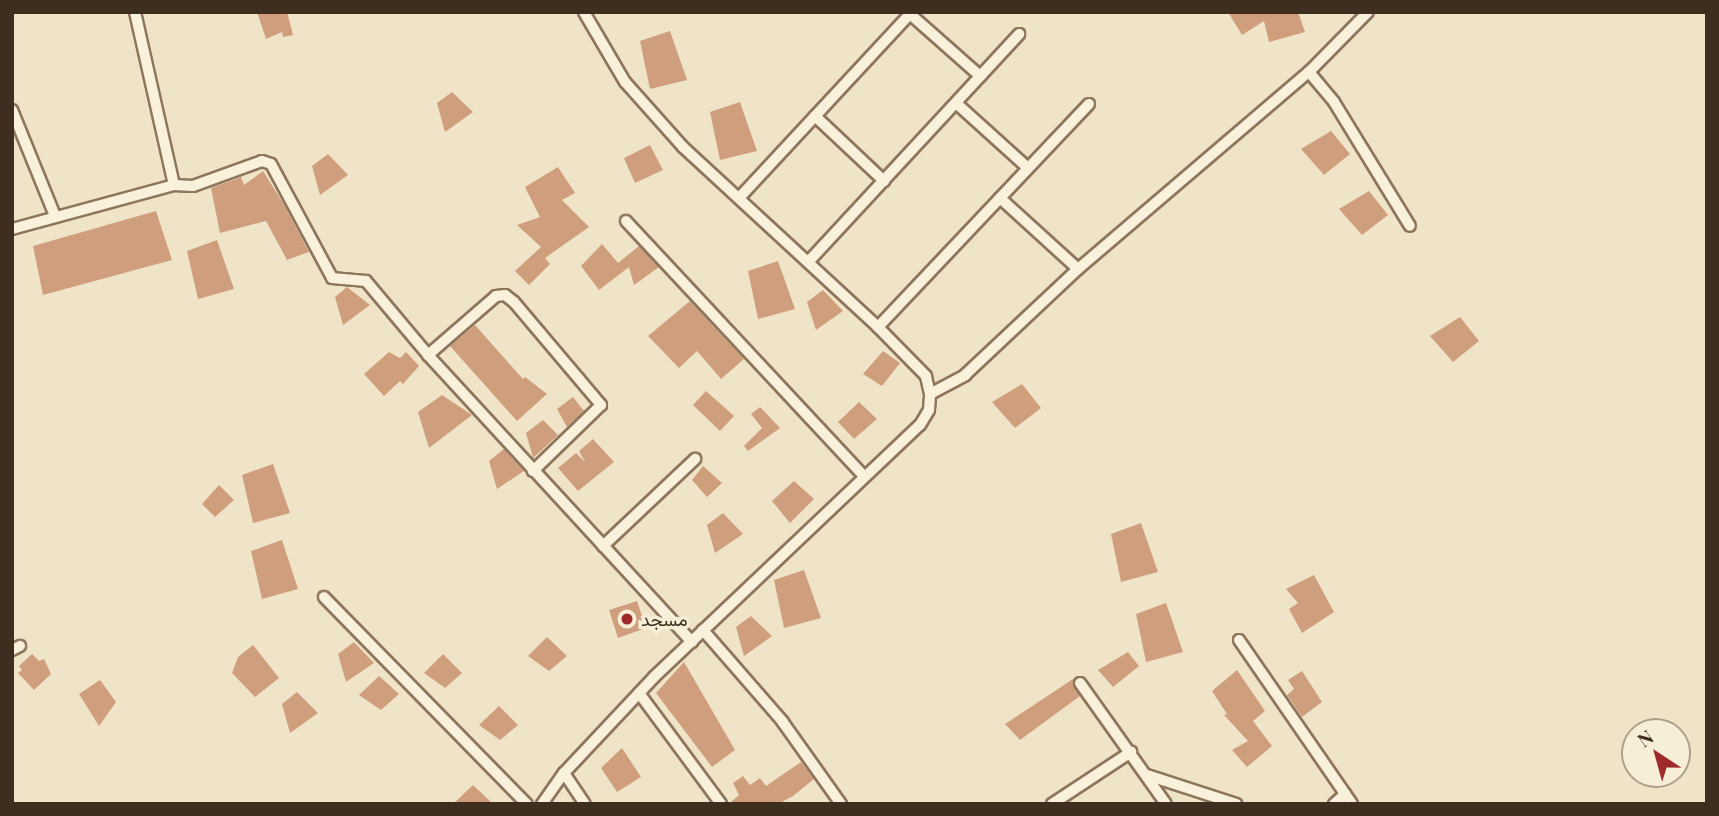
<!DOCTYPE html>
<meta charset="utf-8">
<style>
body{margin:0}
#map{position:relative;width:1719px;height:816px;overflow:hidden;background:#f0e4c8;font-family:"Playfair Display",Vazirmatn,serif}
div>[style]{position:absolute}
.building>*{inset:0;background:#cf9f7d}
.roads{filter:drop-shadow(2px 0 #8d765c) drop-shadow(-2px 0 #8d765c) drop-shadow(0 2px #8d765c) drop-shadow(0 -2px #8d765c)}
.street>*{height:10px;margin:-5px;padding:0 5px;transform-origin:5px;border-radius:5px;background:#faf1dc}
.dots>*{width:19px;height:19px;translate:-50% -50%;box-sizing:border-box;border:4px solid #f7eed8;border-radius:50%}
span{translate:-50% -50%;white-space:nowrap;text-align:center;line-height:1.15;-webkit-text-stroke:7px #f7eed8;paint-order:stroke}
.poi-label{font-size:18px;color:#3d2e20}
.left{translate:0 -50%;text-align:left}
.frame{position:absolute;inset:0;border:14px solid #3d2e20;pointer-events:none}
.north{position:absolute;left:1621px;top:718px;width:70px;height:70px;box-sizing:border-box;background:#f7eed8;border:2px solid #ada18e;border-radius:50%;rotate:324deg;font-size:19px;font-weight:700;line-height:28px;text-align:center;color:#3d2e20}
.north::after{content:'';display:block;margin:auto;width:24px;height:32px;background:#9e2a2b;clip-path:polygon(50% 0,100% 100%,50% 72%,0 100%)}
</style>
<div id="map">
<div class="building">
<i style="clip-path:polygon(257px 12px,287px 12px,293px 35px,283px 37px,282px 32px,266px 39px)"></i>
<i style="clip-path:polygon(1228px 12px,1298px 12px,1305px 32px,1269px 42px,1264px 21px,1242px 35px)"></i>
<i style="clip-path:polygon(670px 31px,687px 80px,650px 89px,640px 41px)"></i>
<i style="clip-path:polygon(452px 92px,473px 112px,445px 132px,437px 103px)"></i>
<i style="clip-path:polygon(740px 102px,757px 151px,720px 160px,710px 112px)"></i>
<i style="clip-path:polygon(1331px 131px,1350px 154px,1324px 175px,1301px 149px)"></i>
<i style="clip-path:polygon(650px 145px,663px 170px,635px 183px,624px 158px)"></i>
<i style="clip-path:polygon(328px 154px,348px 175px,320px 195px,312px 166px)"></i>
<i style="clip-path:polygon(558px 167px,575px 193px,562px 200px,589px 227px,545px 258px,550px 264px,529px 285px,515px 271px,541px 247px,517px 225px,540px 217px,525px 187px)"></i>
<i style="clip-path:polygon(263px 171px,283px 203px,309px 252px,287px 260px,266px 221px,220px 233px,211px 188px,241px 177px,244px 185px)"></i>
<i style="clip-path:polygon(1369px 191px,1388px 215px,1362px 235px,1339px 209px)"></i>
<i style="clip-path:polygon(156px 211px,172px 260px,43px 295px,33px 246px)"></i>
<i style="clip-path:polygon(217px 240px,234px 289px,198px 299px,187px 251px)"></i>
<i style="clip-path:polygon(602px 244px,618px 263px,639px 246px,659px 267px,634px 285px,629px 267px,599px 290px,581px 266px)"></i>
<i style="clip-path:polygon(778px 261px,795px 309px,758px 319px,748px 271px)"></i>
<i style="clip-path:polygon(347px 287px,370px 305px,343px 325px,335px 297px)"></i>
<i style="clip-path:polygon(823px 290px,843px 311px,816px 330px,807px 302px)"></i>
<i style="clip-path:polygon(690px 301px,744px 359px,721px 379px,697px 351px,679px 368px,648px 336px)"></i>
<i style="clip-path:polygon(1460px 317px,1479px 341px,1453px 362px,1430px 336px)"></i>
<i style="clip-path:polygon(475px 325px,523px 379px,525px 377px,547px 394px,517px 421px,450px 346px)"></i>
<i style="clip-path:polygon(883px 351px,900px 363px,882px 386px,863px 374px)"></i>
<i style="clip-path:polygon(389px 352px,400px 358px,406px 352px,419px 366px,403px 384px,400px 381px,384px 396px,364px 374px)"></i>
<i style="clip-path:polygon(1022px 384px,1041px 408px,1015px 428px,992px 402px)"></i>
<i style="clip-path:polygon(706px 391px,734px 416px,720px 431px,693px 405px)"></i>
<i style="clip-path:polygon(442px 395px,472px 415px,429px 448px,418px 412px)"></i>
<i style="clip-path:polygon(573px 397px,584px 411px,567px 427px,557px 409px)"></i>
<i style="clip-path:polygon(859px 402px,877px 419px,854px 439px,838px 422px)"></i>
<i style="clip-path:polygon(760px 407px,780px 428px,748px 451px,744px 446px,762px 428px,751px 414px)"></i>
<i style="clip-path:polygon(543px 420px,558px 435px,533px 458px,526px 433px)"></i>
<i style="clip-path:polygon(593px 439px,614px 462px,578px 491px,558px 468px,576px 453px,585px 462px,579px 451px)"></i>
<i style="clip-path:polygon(504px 449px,524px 471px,497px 489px,489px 461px)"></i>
<i style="clip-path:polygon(273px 464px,290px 513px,253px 523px,242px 475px)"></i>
<i style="clip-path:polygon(703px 466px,722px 483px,707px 497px,692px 480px)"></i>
<i style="clip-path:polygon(794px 481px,814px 499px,790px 523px,772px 501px)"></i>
<i style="clip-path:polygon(219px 485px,234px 500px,215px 517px,202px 504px)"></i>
<i style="clip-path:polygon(723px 513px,743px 534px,715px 553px,707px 525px)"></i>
<i style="clip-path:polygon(1141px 523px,1158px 572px,1121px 582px,1111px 534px)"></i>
<i style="clip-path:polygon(282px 540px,298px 589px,262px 599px,251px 551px)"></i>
<i style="clip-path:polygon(804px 570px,821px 618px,784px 628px,774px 580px)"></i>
<i style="clip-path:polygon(1314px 575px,1334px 612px,1302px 633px,1289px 609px,1298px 603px,1286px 589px)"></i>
<i style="clip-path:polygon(637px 601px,646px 628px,618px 638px,609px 610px)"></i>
<i style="clip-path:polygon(1166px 603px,1183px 652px,1146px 662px,1136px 614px)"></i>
<i style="clip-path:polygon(751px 616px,772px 636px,744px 656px,736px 627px)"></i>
<i style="clip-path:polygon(547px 637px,567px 656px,549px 671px,528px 656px)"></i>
<i style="clip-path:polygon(354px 642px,374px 663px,346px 682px,338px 654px)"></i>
<i style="clip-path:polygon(253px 645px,279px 678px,255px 697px,232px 673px,238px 657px)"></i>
<i style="clip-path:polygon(1128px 652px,1139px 666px,1113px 687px,1098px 670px)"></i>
<i style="clip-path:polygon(32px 654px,39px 661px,44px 659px,51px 674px,34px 690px,18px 673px,22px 670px,19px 666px)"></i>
<i style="clip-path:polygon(443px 654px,462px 673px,445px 688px,424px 673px)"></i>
<i style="clip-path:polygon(684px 662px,735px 750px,712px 767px,656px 693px)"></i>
<i style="clip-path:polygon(1237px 670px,1265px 711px,1253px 721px,1272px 746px,1247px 767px,1232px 750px,1248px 741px,1224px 715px,1227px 714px,1212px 691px)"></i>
<i style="clip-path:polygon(1302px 671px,1322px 702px,1302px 717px,1287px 695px,1294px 689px,1288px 680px)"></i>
<i style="clip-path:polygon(379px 676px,399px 694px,381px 710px,359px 695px)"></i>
<i style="clip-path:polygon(1073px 679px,1080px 696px,1020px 740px,1005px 724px)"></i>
<i style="clip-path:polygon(100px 680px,116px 702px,99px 726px,79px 694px)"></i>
<i style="clip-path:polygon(297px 692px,318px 713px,290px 733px,282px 704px)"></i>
<i style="clip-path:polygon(499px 706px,518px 725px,500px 740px,479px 725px)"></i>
<i style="clip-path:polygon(622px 748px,641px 777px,617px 792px,601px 768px)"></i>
<i style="clip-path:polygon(801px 762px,814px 779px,793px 796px,778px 804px,729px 804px,739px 795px,733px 783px,743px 776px,750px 785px,760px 778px,766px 786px)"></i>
<i style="clip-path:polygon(473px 785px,493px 804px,453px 804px)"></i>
</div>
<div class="roads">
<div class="street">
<i style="left:135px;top:12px;width:177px;rotate:77.3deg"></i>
<i style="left:910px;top:14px;width:94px;rotate:41.5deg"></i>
<i style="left:1309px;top:72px;width:39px;rotate:50deg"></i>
<i style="left:1334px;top:102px;width:145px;rotate:58.5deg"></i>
<i style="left:956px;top:103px;width:97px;rotate:42.1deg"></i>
<i style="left:12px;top:110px;width:114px;rotate:67.9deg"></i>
<i style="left:815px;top:116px;width:95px;rotate:43.3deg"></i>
<i style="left:739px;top:198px;width:254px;rotate:-47.1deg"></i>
<i style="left:1000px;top:198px;width:105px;rotate:42.3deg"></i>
<i style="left:626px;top:221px;width:349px;rotate:47deg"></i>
<i style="left:12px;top:229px;width:168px;rotate:-15.2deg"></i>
<i style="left:174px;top:185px;width:19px;rotate:3deg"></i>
<i style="left:193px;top:186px;width:73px;rotate:-19.9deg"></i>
<i style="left:262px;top:161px;width:9px;rotate:18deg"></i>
<i style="left:271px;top:164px;width:129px;rotate:61.8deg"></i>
<i style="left:332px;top:278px;width:34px;rotate:5deg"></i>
<i style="left:366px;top:281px;width:97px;rotate:50deg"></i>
<i style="left:428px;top:355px;width:390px;rotate:47.4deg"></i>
<i style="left:810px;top:260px;width:308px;rotate:-47.2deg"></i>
<i style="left:878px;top:327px;width:307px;rotate:-46.6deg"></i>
<i style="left:428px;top:355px;width:90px;rotate:-40.9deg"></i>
<i style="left:496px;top:296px;width:9px;rotate:-6deg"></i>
<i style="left:505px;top:295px;width:11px;rotate:38deg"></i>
<i style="left:514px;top:302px;width:135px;rotate:49.8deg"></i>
<i style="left:601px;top:405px;width:95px;rotate:135.9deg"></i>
<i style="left:930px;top:394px;width:40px;rotate:-28deg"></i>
<i style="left:965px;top:375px;width:155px;rotate:-43.2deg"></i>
<i style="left:1078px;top:269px;width:304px;rotate:-40.5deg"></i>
<i style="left:1309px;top:72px;width:84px;rotate:-45.5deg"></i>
<i style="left:603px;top:546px;width:127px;rotate:-43.4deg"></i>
<i style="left:324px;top:597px;width:290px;rotate:45.6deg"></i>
<i style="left:703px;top:630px;width:121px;rotate:49deg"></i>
<i style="left:782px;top:721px;width:102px;rotate:54.6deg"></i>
<i style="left:1239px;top:640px;width:199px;rotate:55.4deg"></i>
<i style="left:12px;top:650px;width:9px;rotate:-27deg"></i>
<i style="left:1080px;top:683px;width:148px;rotate:54.6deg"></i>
<i style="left:639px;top:693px;width:138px;rotate:53.5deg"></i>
<i style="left:564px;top:773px;width:37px;rotate:56deg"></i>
<i style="left:1147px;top:775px;width:94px;rotate:18deg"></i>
<i style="left:542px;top:804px;width:38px;rotate:-55deg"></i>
<i style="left:564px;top:773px;width:132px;rotate:-46.8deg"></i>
<i style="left:654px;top:677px;width:366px;rotate:-43.5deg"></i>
<i style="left:920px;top:425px;width:17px;rotate:-59deg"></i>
<i style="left:929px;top:410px;width:16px;rotate:-86deg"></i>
<i style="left:930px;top:394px;width:18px;rotate:-103deg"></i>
<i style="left:926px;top:376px;width:69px;rotate:-134.4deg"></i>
<i style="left:878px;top:327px;width:265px;rotate:-137.3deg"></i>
<i style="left:683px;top:147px;width:87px;rotate:-131.7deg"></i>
<i style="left:625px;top:82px;width:81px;rotate:-120.4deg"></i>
<i style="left:1052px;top:804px;width:95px;rotate:-33.4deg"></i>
<i style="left:1334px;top:804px;width:15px;rotate:-42deg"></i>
</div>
</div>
<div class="dots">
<i style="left:627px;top:619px;background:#9e2a2b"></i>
</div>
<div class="poi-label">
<span class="left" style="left:641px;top:619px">مسجد</span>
</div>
<div class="frame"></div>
<div class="north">N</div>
</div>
